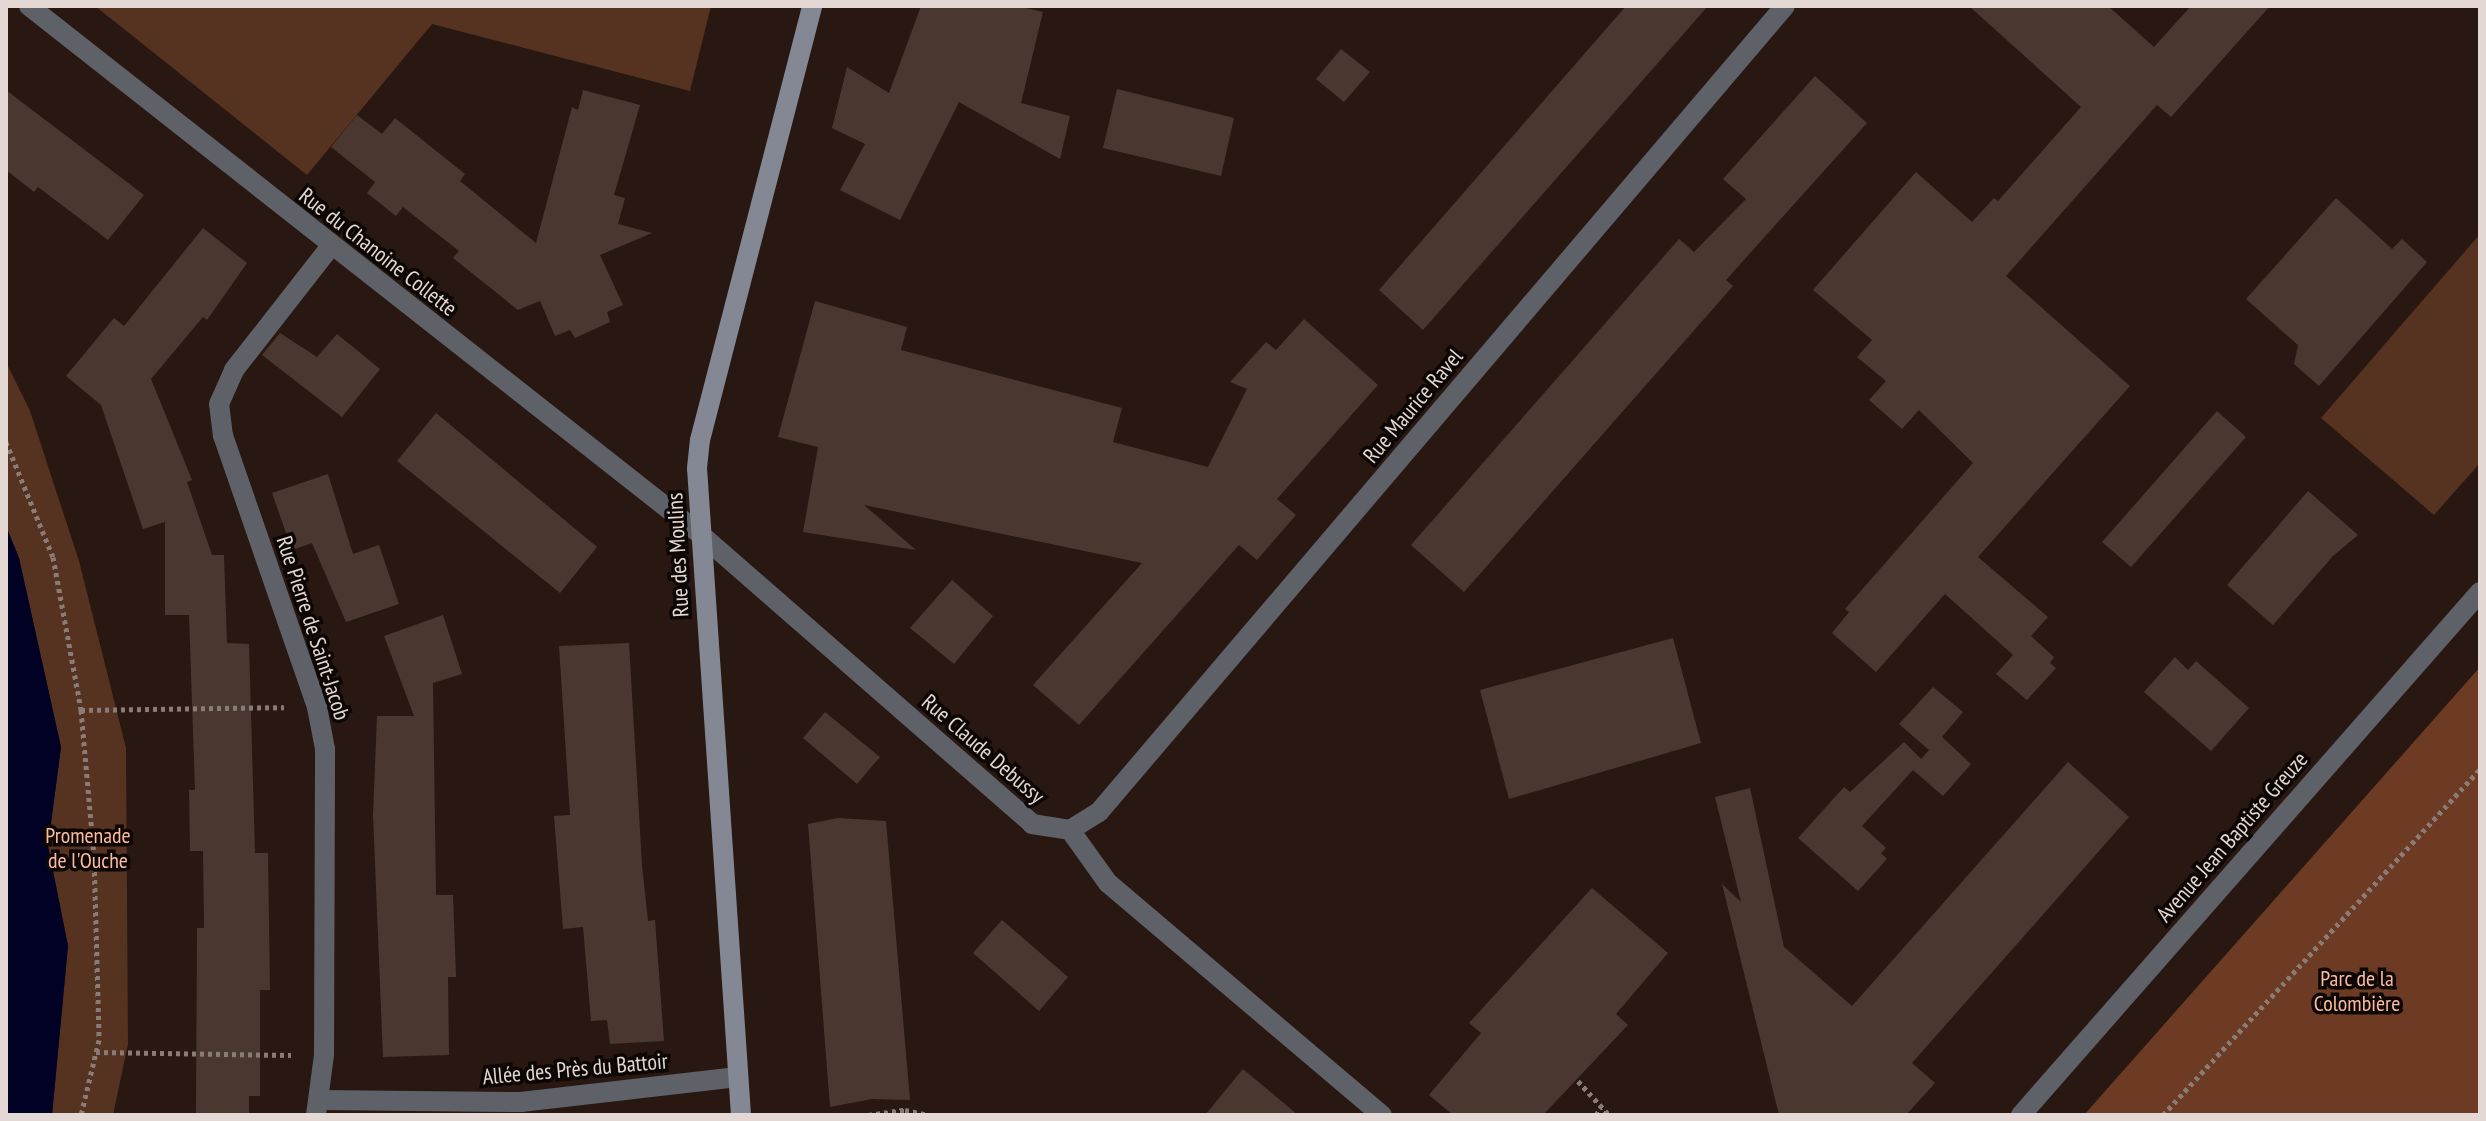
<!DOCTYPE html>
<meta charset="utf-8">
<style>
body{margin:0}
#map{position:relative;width:2486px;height:1121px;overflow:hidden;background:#281811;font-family:"PT Sans Narrow",sans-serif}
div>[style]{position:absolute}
.green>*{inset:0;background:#563220}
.forest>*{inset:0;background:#6d3b23}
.water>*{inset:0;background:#010125}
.building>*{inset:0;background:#4a3830}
.path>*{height:5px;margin-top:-2.5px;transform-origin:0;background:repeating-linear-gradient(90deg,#897c76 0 4px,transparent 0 8px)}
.street>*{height:20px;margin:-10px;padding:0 10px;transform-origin:10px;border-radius:10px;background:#5e6168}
.secondary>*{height:20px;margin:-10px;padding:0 10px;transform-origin:10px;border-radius:10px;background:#838894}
span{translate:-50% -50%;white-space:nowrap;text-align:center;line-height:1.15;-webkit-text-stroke:7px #0c0604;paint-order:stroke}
.street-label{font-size:22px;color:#e3d8d3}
.park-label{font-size:22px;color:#fdbb9d}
.frame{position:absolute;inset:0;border:8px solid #e3d8d3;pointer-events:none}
</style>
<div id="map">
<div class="green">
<i style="clip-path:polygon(95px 6px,711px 6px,690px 91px,432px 24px,307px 175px)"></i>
<i style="clip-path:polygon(2480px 234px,2480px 463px,2434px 515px,2321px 418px)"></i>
<i style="clip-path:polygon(6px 362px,30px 411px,79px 561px,126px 748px,128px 1044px,113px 1115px,52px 1115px,68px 946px,48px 846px,61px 747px,19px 558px,6px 526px)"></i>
</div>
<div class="forest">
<i style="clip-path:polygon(2480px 667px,2480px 1115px,2084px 1115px)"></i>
</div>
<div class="water">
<i style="clip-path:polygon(6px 526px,19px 558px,61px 747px,48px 846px,68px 946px,52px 1115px,6px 1115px)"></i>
</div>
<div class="building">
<i style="clip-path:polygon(921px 6px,1017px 6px,1043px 12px,1021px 103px,1070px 116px,1060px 159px,959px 102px,900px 220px,840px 190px,865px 144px,832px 128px,847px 67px,889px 93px)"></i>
<i style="clip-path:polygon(1626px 6px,1708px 6px,1423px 330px,1379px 290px)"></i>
<i style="clip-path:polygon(1969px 6px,2108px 6px,2154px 47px,2191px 6px,2270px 6px,2171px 117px,2157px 105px,2006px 276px,2130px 386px,1978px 557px,2048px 617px,2031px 636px,2054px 657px,2050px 663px,2056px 668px,2027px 700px,1996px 674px,2013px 655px,1945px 594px,1876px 672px,1832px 633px,1849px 612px,1845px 609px,1973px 463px,1919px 410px,1902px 429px,1869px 400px,1886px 381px,1857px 357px,1872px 340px,1813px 290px,1916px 172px,1972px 222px,1994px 198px,1998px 201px,2081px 107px)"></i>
<i style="clip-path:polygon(1341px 49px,1370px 72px,1344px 102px,1316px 79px)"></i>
<i style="clip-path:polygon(1815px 76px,1867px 123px,1726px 280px,1733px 286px,1464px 592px,1411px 545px,1679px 239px,1694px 252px,1746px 199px,1723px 179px)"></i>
<i style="clip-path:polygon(1117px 89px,1234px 118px,1221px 176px,1103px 148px)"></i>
<i style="clip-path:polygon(6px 90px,144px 195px,108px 240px,38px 187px,34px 192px,6px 170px)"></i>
<i style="clip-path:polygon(583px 90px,640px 105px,614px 195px,625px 198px,618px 224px,652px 233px,600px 255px,623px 305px,607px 312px,610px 322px,575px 338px,570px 330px,555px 336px,540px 301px,518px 310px,453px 258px,459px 251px,403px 207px,396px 216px,367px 193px,375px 182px,331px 147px,357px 115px,382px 134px,395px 118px,465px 174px,460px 181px,536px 243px,572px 107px,578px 110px)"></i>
<i style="clip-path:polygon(2336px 198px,2392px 249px,2402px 239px,2427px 262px,2319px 386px,2294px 364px,2298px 345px,2246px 299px)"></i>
<i style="clip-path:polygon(203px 228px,247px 263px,207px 320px,203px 317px,151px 379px,192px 480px,187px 482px,212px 555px,224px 555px,227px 643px,249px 644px,255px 853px,268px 853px,270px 990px,260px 990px,260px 1096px,249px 1096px,249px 1115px,196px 1115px,197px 928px,204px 928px,203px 851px,190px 851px,189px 790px,195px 790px,189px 615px,165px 615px,165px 522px,143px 529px,101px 405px,66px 376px,114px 318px,124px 326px)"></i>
<i style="clip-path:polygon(815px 301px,907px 327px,901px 350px,1122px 408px,1113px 442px,1208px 467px,1247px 389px,1230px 382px,1266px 342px,1276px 350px,1304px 319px,1378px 385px,1277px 499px,1296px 515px,1257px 560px,1239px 545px,1079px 725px,1033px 685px,1142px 563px,864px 505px,916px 550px,803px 532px,818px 447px,778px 437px)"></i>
<i style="clip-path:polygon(280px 333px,317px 357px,337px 334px,380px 369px,342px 417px,262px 355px)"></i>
<i style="clip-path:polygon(2217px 411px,2246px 437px,2131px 567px,2102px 542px)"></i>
<i style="clip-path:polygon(436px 413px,597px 547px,560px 593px,397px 461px)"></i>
<i style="clip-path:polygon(328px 474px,353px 554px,379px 545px,399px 604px,346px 622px,312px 543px,292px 550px,272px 493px)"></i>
<i style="clip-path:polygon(2308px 491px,2358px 535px,2333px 556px,2273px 625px,2227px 585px)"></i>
<i style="clip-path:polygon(952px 580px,993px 616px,954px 664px,910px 628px)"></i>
<i style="clip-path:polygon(443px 615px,462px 674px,433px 683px,436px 895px,453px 895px,456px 977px,448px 977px,449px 1055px,383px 1057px,373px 815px,377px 716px,414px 716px,384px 636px)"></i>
<i style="clip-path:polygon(1673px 638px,1701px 743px,1509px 799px,1480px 690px)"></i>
<i style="clip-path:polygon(629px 643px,642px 865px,648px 921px,655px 920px,664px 1041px,610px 1044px,607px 1020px,591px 1021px,583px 927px,563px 929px,554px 816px,570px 815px,559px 646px)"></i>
<i style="clip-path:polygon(2175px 657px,2188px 670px,2196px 661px,2249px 708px,2211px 751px,2144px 692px)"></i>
<i style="clip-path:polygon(1933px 687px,1963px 712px,1942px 737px,1971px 764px,1943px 796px,1913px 770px,1862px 826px,1886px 848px,1881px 853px,1887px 859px,1858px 891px,1798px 838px,1844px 787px,1850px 792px,1904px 742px,1921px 759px,1929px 750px,1899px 724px)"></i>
<i style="clip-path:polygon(825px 712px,880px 757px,857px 784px,803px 738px)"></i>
<i style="clip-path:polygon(2068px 762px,2129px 817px,1912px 1063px,1935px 1083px,1906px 1115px,1779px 1115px,1722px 884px,1741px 902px,1715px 797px,1750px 788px,1784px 947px,1852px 1006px)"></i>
<i style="clip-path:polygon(838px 818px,886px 821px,910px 1100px,872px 1099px,830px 1107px,808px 824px)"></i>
<i style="clip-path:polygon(1592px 888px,1668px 953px,1616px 1014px,1628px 1025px,1543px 1115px,1453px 1115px,1429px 1095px,1481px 1033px,1469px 1023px)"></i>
<i style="clip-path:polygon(1002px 920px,1068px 977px,1039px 1011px,973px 953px)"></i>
<i style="clip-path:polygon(1243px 1069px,1298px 1115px,1205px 1115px)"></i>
</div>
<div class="path">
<i style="left:6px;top:442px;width:124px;rotate:67.8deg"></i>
<i style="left:53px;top:557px;width:156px;rotate:79.6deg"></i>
<i style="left:81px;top:710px;width:147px;rotate:84.9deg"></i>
<i style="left:94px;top:856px;width:184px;rotate:88.4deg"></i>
<i style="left:99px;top:1040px;width:77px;rotate:103.5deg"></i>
<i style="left:81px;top:710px;width:203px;rotate:-0.8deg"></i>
<i style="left:96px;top:1052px;width:195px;rotate:0.9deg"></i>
<i style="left:1578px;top:1081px;width:46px;rotate:47.6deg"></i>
<i style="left:868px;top:1115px;width:37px;rotate:-8deg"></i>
<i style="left:905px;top:1110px;width:25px;rotate:12deg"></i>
<i style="left:1596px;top:1115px;width:9px;rotate:-58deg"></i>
<i style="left:2163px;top:1115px;width:469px;rotate:-47.5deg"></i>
</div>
<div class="street">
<i style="left:29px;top:6px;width:852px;rotate:38.19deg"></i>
<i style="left:699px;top:533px;width:442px;rotate:41.1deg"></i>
<i style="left:1032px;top:824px;width:38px;rotate:9deg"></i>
<i style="left:1070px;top:830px;width:65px;rotate:54.4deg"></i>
<i style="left:1108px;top:883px;width:359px;rotate:40.3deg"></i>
<i style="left:1070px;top:830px;width:34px;rotate:-32deg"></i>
<i style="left:1099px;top:812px;width:1058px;rotate:-49.6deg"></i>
<i style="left:319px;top:1100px;width:202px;rotate:0.6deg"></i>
<i style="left:521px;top:1102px;width:218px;rotate:-6.6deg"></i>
<i style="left:316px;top:1115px;width:61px;rotate:-82.4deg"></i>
<i style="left:324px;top:1055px;width:306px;rotate:-89.8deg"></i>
<i style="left:325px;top:749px;width:43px;rotate:-100.8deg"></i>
<i style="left:317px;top:707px;width:287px;rotate:-109.1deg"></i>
<i style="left:223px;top:436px;width:32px;rotate:-97deg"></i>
<i style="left:219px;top:404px;width:37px;rotate:-66deg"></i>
<i style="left:234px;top:370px;width:157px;rotate:-52deg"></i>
<i style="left:2021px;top:1115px;width:696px;rotate:-48.73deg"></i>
</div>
<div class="secondary">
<i style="left:741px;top:1115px;width:648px;rotate:-93.89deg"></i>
<i style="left:697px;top:468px;width:28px;rotate:-84deg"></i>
<i style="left:700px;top:440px;width:448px;rotate:-75.5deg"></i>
</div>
<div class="street-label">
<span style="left:378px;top:252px;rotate:38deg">Rue du Chanoine Collette</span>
<span style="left:1413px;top:406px;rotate:-50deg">Rue Maurice Ravel</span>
<span style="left:678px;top:555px;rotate:-93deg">Rue des Moulins</span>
<span style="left:313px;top:628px;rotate:72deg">Rue Pierre de Saint-Jacob</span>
<span style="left:983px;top:749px;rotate:41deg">Rue Claude Debussy</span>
<span style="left:2232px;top:837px;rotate:-49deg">Avenue Jean Baptiste Greuze</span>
<span style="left:575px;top:1069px;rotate:-5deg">Allée des Près du Battoir</span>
</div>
<div class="park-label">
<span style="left:88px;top:848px">Promenade<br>de l'Ouche</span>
<span style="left:2357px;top:991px">Parc de la<br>Colombière</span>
</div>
<div class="frame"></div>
</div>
